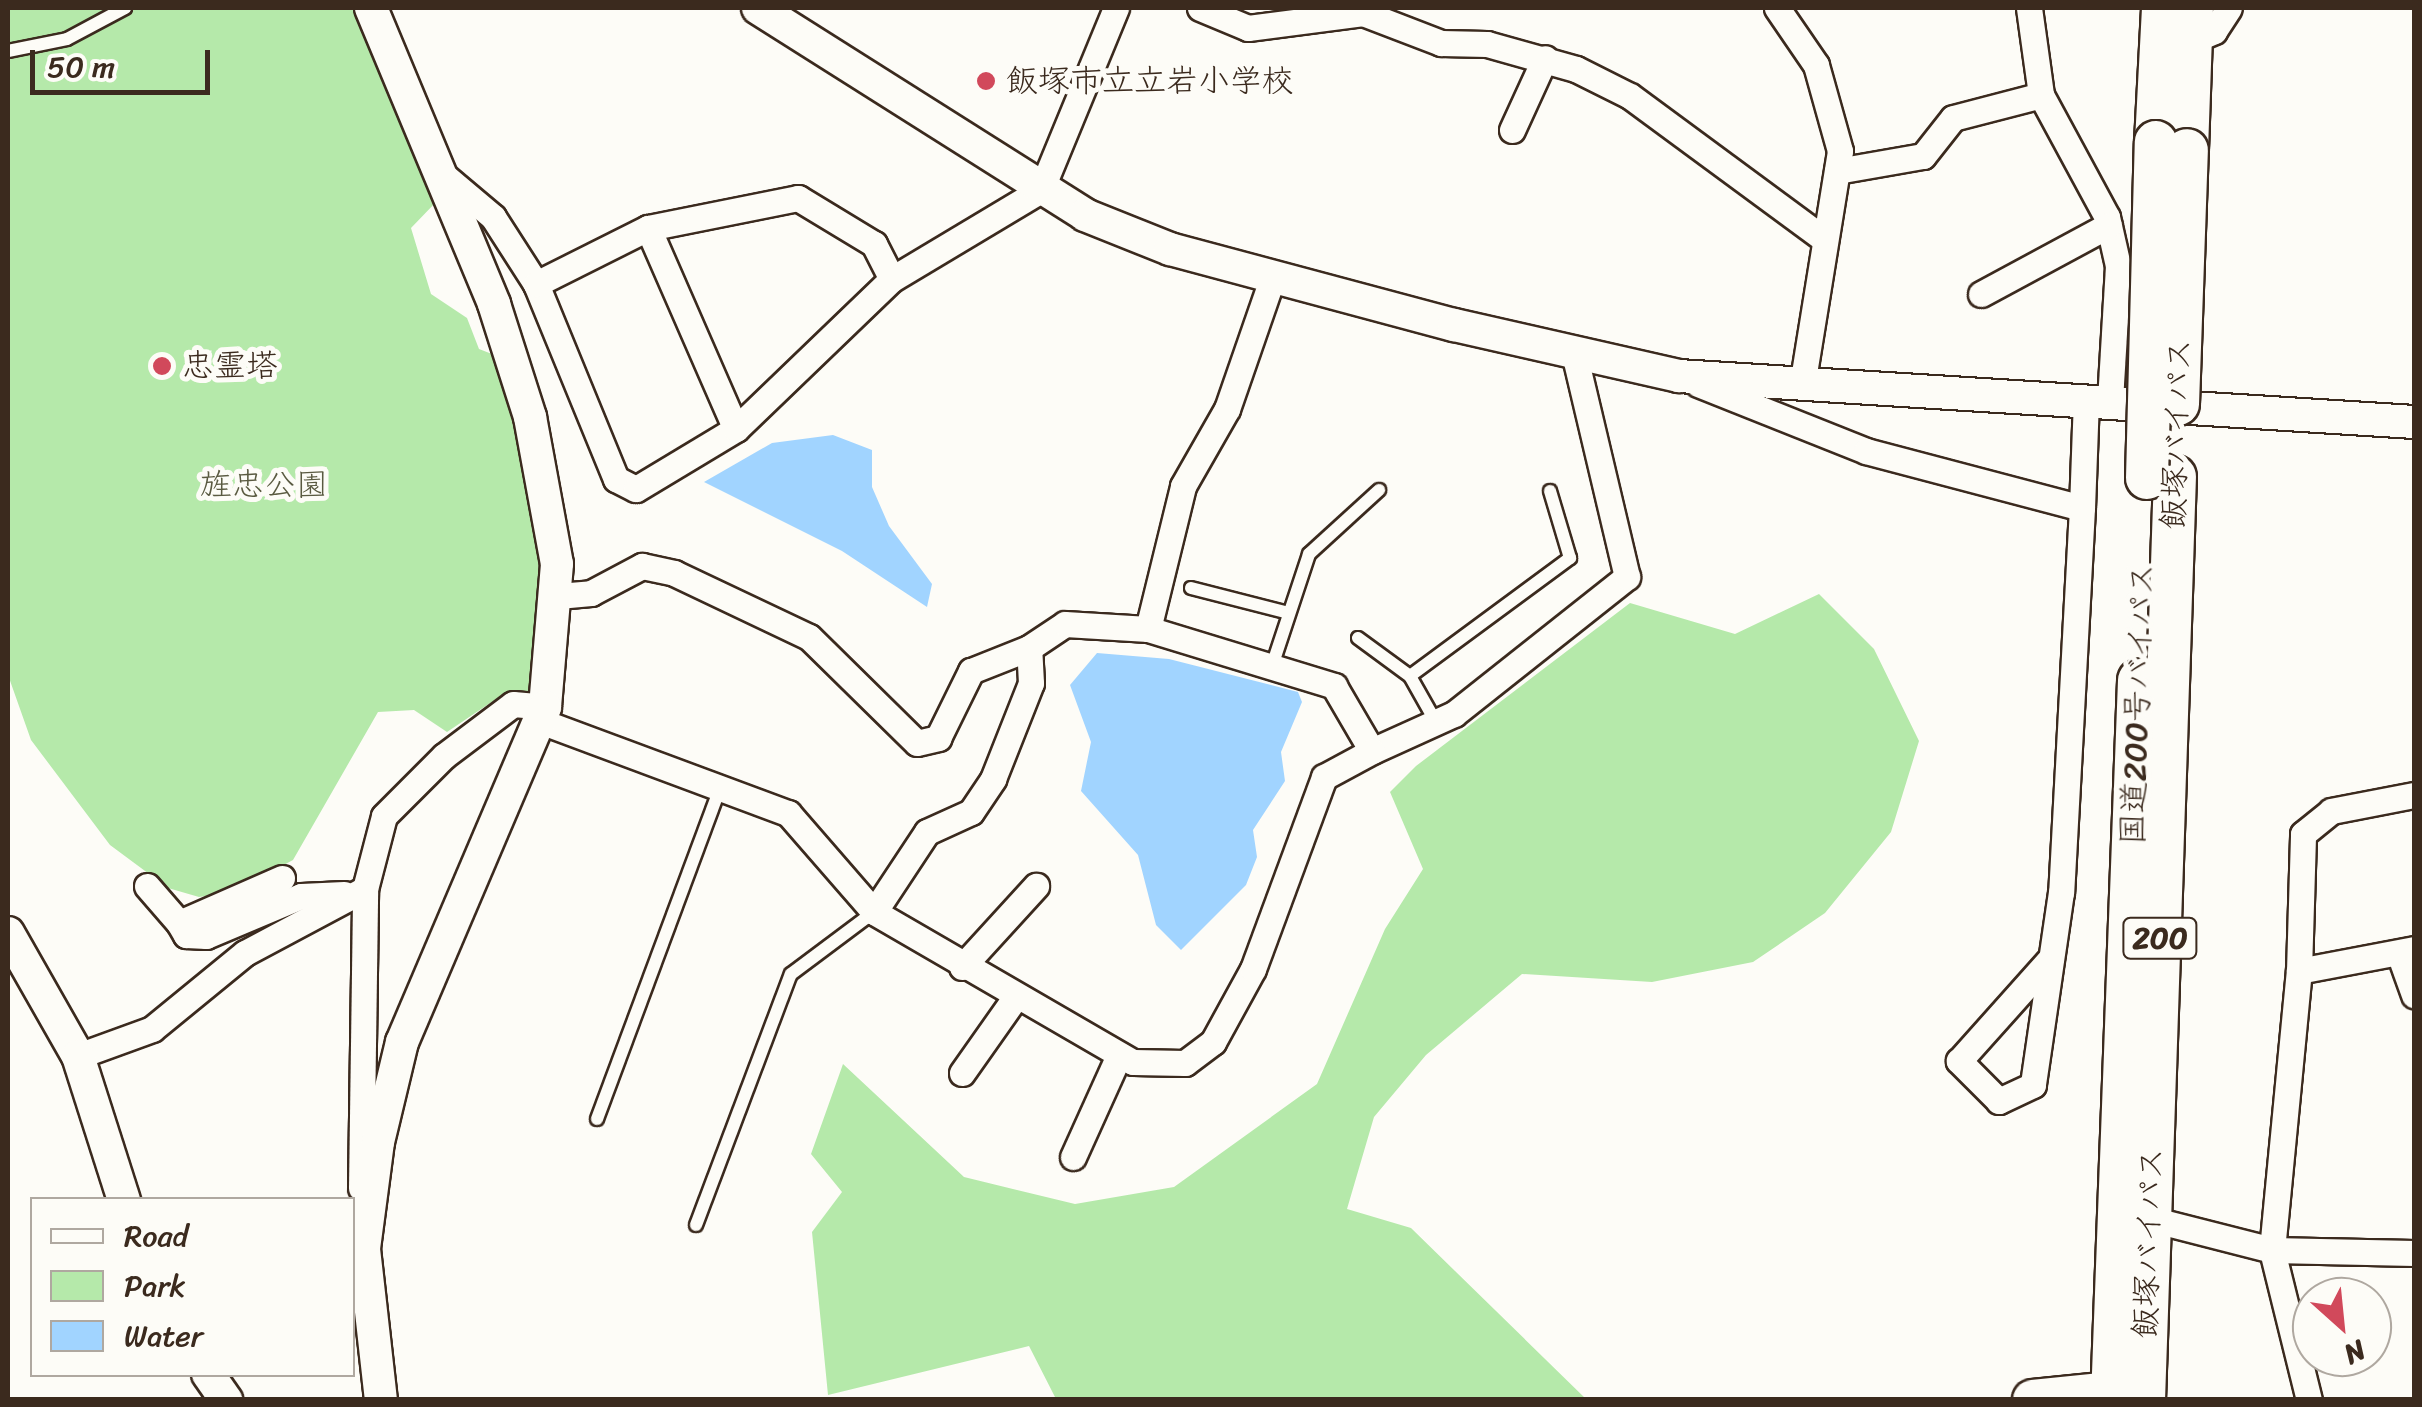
<!DOCTYPE html>
<meta charset="utf-8">
<style>
body{margin:0}
#map{position:relative;width:2422px;height:1407px;overflow:hidden;background:#fdfcf7;font-family:Sriracha,"Klee One",sans-serif}
div>[style]{position:absolute}
.green>*{inset:0;background:#b5e9aa}
.water>*{inset:0;background:#a1d4ff}
.roads{filter:drop-shadow(2px 0 #3b2a1e) drop-shadow(-2px 0 #3b2a1e) drop-shadow(0 2px #3b2a1e) drop-shadow(0 -2px #3b2a1e)}
.service>*{height:12px;margin:-6px;padding:0 6px;transform-origin:6px;border-radius:6px;background:#fdfcf7}
.minor>*{height:25px;margin:-12.5px;padding:0 12.5px;transform-origin:12.5px;border-radius:12.5px;background:#fdfcf7}
.tertiary>*{height:32px;margin:-16px;padding:0 16px;transform-origin:16px;border-radius:16px;background:#fdfcf7}
.primary>*{height:40px;margin:-20px;padding:0 20px;transform-origin:20px;border-radius:20px;background:#fdfcf7}
.trunk>*{height:42px;margin:-21px;padding:0 21px;transform-origin:21px;border-radius:21px;background:#fdfcf7}
.bridges{filter:drop-shadow(2px 0 #3b2a1e) drop-shadow(-2px 0 #3b2a1e) drop-shadow(0 2px #3b2a1e) drop-shadow(0 -2px #3b2a1e)}
.trunk-bridge>*{height:42px;margin:-21px;padding:0 21px;transform-origin:21px;border-radius:21px;background:#fdfcf7}
.dots>*{width:28px;height:28px;translate:-50% -50%;box-sizing:border-box;border:5px solid #fdfcf7;border-radius:50%}
span{translate:-50% -50%;white-space:nowrap;text-align:center;line-height:1.15;-webkit-text-stroke:10px #fdfcf7;paint-order:stroke}
.shield-label span{padding:2px 8px;background:#fdfcf7;border:2px solid;border-radius:8px;-webkit-text-stroke-width:0}
.shield-label{font-size:30px;color:#3b2a1e;font-weight:700}
.poi-label{font-size:32px;color:#3b2a1e}
.left{translate:0 -50%;text-align:left}
.street-label{font-size:32px;color:#3b2a1e}
.park-label{font-size:32px;color:#5a5a41}
.frame{position:absolute;inset:0;border:10px solid #3b2a1e;pointer-events:none}
.legend{position:absolute;left:30px;top:1197px;width:325px;height:180px;box-sizing:border-box;background:#fdfcf7;border:2px solid #afa8a0;margin:0;padding:12px 18px;list-style:none;font-size:30px;color:#3b2a1e}
.legend li{display:flex;align-items:center;gap:20px;height:50px}
.legend b{width:50px;border:2px solid #afa8a0}
.north{position:absolute;left:2292px;top:1277px;width:100px;height:100px;box-sizing:border-box;background:#fdfcf7;border:2px solid #afa8a0;border-radius:50%;rotate:153deg;font-size:28px;font-weight:700;line-height:40px;text-align:center;color:#3b2a1e}
.north::after{content:'';display:block;margin:auto;width:35px;height:45px;background:#d1495b;clip-path:polygon(50% 0,100% 100%,50% 72%,0 100%)}
.scale{position:absolute;left:30px;top:50px;width:180px;height:45px;box-sizing:border-box;border:5px solid #3b2a1e;border-top:0;padding-left:12px;font-size:30px;line-height:35px;white-space:nowrap;color:#3b2a1e;-webkit-text-stroke:8px #fdfcf7;paint-order:stroke}
</style>
<div id="map">
<div class="green">
<i style="clip-path:polygon(8px 8px,360px 8px,438px 200px,411px 228px,431px 294px,467px 318px,479px 349px,492px 354px,516px 431px,543px 543px,538px 694px,502px 695px,447px 732px,414px 710px,378px 712px,293px 860px,233px 892px,199px 897px,168px 888px,110px 845px,31px 740px,8px 675px)"></i>
<i style="clip-path:polygon(1819px 594px,1874px 649px,1919px 741px,1891px 832px,1825px 913px,1753px 962px,1652px 982px,1522px 974px,1426px 1055px,1374px 1117px,1347px 1209px,1411px 1228px,1586px 1399px,1056px 1399px,1029px 1346px,828px 1395px,812px 1232px,842px 1192px,811px 1154px,843px 1064px,964px 1177px,1075px 1204px,1174px 1187px,1317px 1084px,1385px 929px,1423px 869px,1390px 792px,1416px 766px,1630px 603px,1735px 634px)"></i>
</div>
<div class="water">
<i style="clip-path:polygon(833px 435px,872px 450px,872px 487px,889px 526px,932px 584px,927px 607px,842px 551px,704px 482px,772px 443px)"></i>
<i style="clip-path:polygon(1097px 653px,1169px 659px,1298px 692px,1302px 702px,1281px 752px,1285px 781px,1253px 830px,1257px 857px,1246px 885px,1181px 950px,1156px 925px,1138px 855px,1081px 791px,1091px 742px,1070px 685px)"></i>
</div>
<div class="roads">
<div class="service">
<i style="left:8px;top:51px;width:60px;rotate:-11.5deg"></i>
<i style="left:67px;top:39px;width:66px;rotate:-28.1deg"></i>
<i style="left:1191px;top:588px;width:101px;rotate:14.3deg"></i>
<i style="left:1358px;top:638px;width:64px;rotate:36.2deg"></i>
<i style="left:1273px;top:663px;width:115px;rotate:-71.7deg"></i>
<i style="left:1309px;top:554px;width:95px;rotate:-42.4deg"></i>
<i style="left:1437px;top:724px;width:55px;rotate:-119.4deg"></i>
<i style="left:1410px;top:676px;width:199px;rotate:-36.4deg"></i>
<i style="left:1570px;top:558px;width:70px;rotate:-106.6deg"></i>
<i style="left:597px;top:1119px;width:353px;rotate:-69.6deg"></i>
<i style="left:696px;top:1225px;width:268px;rotate:-69.3deg"></i>
<i style="left:791px;top:974px;width:104px;rotate:-36.8deg"></i>
</div>
<div class="minor">
<i style="left:1200px;top:8px;width:52px;rotate:22.6deg"></i>
<i style="left:1248px;top:28px;width:116px;rotate:-7.4deg"></i>
<i style="left:1363px;top:13px;width:84px;rotate:21deg"></i>
<i style="left:1441px;top:43px;width:46px;rotate:1.2deg"></i>
<i style="left:1487px;top:44px;width:92px;rotate:15.7deg"></i>
<i style="left:1576px;top:69px;width:60px;rotate:26.6deg"></i>
<i style="left:1630px;top:96px;width:242px;rotate:36.4deg"></i>
<i style="left:1777px;top:8px;width:69px;rotate:55.6deg"></i>
<i style="left:1816px;top:65px;width:89px;rotate:74.4deg"></i>
<i style="left:1840px;top:151px;width:237px;rotate:99.2deg"></i>
<i style="left:2029px;top:8px;width:88px;rotate:82.1deg"></i>
<i style="left:2041px;top:95px;width:139px;rotate:61.6deg"></i>
<i style="left:2107px;top:217px;width:50px;rotate:77.3deg"></i>
<i style="left:2118px;top:266px;width:136px;rotate:93.4deg"></i>
<i style="left:2191px;top:41px;width:25px;rotate:-23deg"></i>
<i style="left:2214px;top:31px;width:27px;rotate:-57deg"></i>
<i style="left:1512px;top:130px;width:79px;rotate:-65.4deg"></i>
<i style="left:1837px;top:171px;width:87px;rotate:-9.9deg"></i>
<i style="left:1923px;top:156px;width:48px;rotate:-51.7deg"></i>
<i style="left:1953px;top:118px;width:91px;rotate:-14.6deg"></i>
<i style="left:441px;top:173px;width:68px;rotate:40.2deg"></i>
<i style="left:493px;top:217px;width:80px;rotate:57.3deg"></i>
<i style="left:536px;top:284px;width:211px;rotate:67.7deg"></i>
<i style="left:616px;top:479px;width:22px;rotate:27deg"></i>
<i style="left:636px;top:489px;width:117px;rotate:-31deg"></i>
<i style="left:736px;top:429px;width:216px;rotate:-43.9deg"></i>
<i style="left:892px;top:279px;width:174px;rotate:-30.9deg"></i>
<i style="left:1041px;top:190px;width:197px;rotate:-67.6deg"></i>
<i style="left:648px;top:228px;width:219px;rotate:66.4deg"></i>
<i style="left:536px;top:284px;width:125px;rotate:-26.6deg"></i>
<i style="left:648px;top:228px;width:153px;rotate:-11.3deg"></i>
<i style="left:798px;top:198px;width:89px;rotate:31.2deg"></i>
<i style="left:874px;top:244px;width:39px;rotate:63deg"></i>
<i style="left:1981px;top:294px;width:145px;rotate:-28.3deg"></i>
<i style="left:1698px;top:384px;width:181px;rotate:21.7deg"></i>
<i style="left:1866px;top:451px;width:223px;rotate:14.8deg"></i>
<i style="left:2082px;top:508px;width:385px;rotate:93.1deg"></i>
<i style="left:2061px;top:892px;width:195px;rotate:98.3deg"></i>
<i style="left:2033px;top:1085px;width:38px;rotate:155deg"></i>
<i style="left:1999px;top:1101px;width:57px;rotate:-135deg"></i>
<i style="left:1959px;top:1061px;width:138px;rotate:-48.2deg"></i>
<i style="left:2082px;top:508px;width:107px;rotate:-87.9deg"></i>
<i style="left:558px;top:596px;width:33px;rotate:-5deg"></i>
<i style="left:591px;top:593px;width:58px;rotate:-27.9deg"></i>
<i style="left:642px;top:566px;width:33px;rotate:12deg"></i>
<i style="left:674px;top:573px;width:149px;rotate:25.4deg"></i>
<i style="left:809px;top:637px;width:151px;rotate:44.5deg"></i>
<i style="left:917px;top:743px;width:22px;rotate:-13deg"></i>
<i style="left:938px;top:738px;width:75px;rotate:-63.8deg"></i>
<i style="left:971px;top:671px;width:62px;rotate:-21.6deg"></i>
<i style="left:1148px;top:629px;width:195px;rotate:17deg"></i>
<i style="left:1334px;top:686px;width:75px;rotate:59.7deg"></i>
<i style="left:1372px;top:751px;width:90px;rotate:-24.3deg"></i>
<i style="left:1454px;top:714px;width:221px;rotate:-38.4deg"></i>
<i style="left:1627px;top:577px;width:234px;rotate:-103.3deg"></i>
<i style="left:540px;top:721px;width:265px;rotate:20.4deg"></i>
<i style="left:788px;top:813px;width:131px;rotate:49deg"></i>
<i style="left:874px;top:912px;width:96px;rotate:-56.5deg"></i>
<i style="left:927px;top:832px;width:48px;rotate:-24.4deg"></i>
<i style="left:971px;top:812px;width:40px;rotate:-56deg"></i>
<i style="left:993px;top:779px;width:103px;rotate:-68.4deg"></i>
<i style="left:1031px;top:683px;width:35px;rotate:-93deg"></i>
<i style="left:1029px;top:648px;width:43px;rotate:-33.7deg"></i>
<i style="left:1065px;top:624px;width:83px;rotate:3.4deg"></i>
<i style="left:1148px;top:629px;width:147px;rotate:-76.2deg"></i>
<i style="left:1183px;top:486px;width:89px;rotate:-60.3deg"></i>
<i style="left:1227px;top:409px;width:138px;rotate:-70.9deg"></i>
<i style="left:282px;top:878px;width:112px;rotate:156.4deg"></i>
<i style="left:179px;top:923px;width:14px;rotate:60deg"></i>
<i style="left:186px;top:935px;width:20px;rotate:3deg"></i>
<i style="left:206px;top:936px;width:103px;rotate:-22.8deg"></i>
<i style="left:301px;top:896px;width:43px;rotate:-2.7deg"></i>
<i style="left:147px;top:886px;width:49px;rotate:49.1deg"></i>
<i style="left:874px;top:912px;width:299px;rotate:30.1deg"></i>
<i style="left:1133px;top:1062px;width:52px;rotate:1.1deg"></i>
<i style="left:1185px;top:1063px;width:35px;rotate:-37deg"></i>
<i style="left:1213px;top:1042px;width:83px;rotate:-61.3deg"></i>
<i style="left:1253px;top:969px;width:205px;rotate:-69.7deg"></i>
<i style="left:1324px;top:777px;width:55px;rotate:-28.4deg"></i>
<i style="left:2399px;top:953px;width:45px;rotate:70.3deg"></i>
<i style="left:962px;top:967px;width:110px;rotate:-47.6deg"></i>
<i style="left:2299px;top:971px;width:137px;rotate:-88.3deg"></i>
<i style="left:2303px;top:834px;width:36px;rotate:-39deg"></i>
<i style="left:2331px;top:811px;width:85px;rotate:-10.9deg"></i>
<i style="left:78px;top:1056px;width:79px;rotate:-20deg"></i>
<i style="left:152px;top:1029px;width:120px;rotate:-39.3deg"></i>
<i style="left:245px;top:953px;width:136px;rotate:-28.1deg"></i>
<i style="left:365px;top:889px;width:75px;rotate:-75.4deg"></i>
<i style="left:384px;top:816px;width:85px;rotate:-45deg"></i>
<i style="left:444px;top:756px;width:86px;rotate:-37deg"></i>
<i style="left:513px;top:704px;width:32px;rotate:5deg"></i>
<i style="left:962px;top:1073px;width:92px;rotate:-54.8deg"></i>
<i style="left:1073px;top:1157px;width:112px;rotate:-65.7deg"></i>
<i style="left:361px;top:1188px;width:299px;rotate:-89.2deg"></i>
<i style="left:2139px;top:1216px;width:137px;rotate:14.3deg"></i>
<i style="left:2272px;top:1250px;width:142px;rotate:1.2deg"></i>
<i style="left:2309px;top:1400px;width:154px;rotate:-103.9deg"></i>
<i style="left:2272px;top:1250px;width:280px;rotate:-84.5deg"></i>
<i style="left:2299px;top:971px;width:117px;rotate:-10.8deg"></i>
</div>
<div class="tertiary">
<i style="left:371px;top:8px;width:321px;rotate:67.4deg"></i>
<i style="left:494px;top:304px;width:119px;rotate:72.3deg"></i>
<i style="left:530px;top:417px;width:149px;rotate:79.6deg"></i>
<i style="left:557px;top:564px;width:144px;rotate:94.8deg"></i>
<i style="left:545px;top:707px;width:364px;rotate:113.1deg"></i>
<i style="left:402px;top:1042px;width:103px;rotate:103.5deg"></i>
<i style="left:378px;top:1142px;width:108px;rotate:97.5deg"></i>
<i style="left:364px;top:1249px;width:152px;rotate:83.6deg"></i>
<i style="left:758px;top:8px;width:387px;rotate:32.3deg"></i>
<i style="left:1085px;top:215px;width:92px;rotate:21.8deg"></i>
<i style="left:1170px;top:249px;width:294px;rotate:15deg"></i>
<i style="left:1454px;top:325px;width:231px;rotate:12.8deg"></i>
<i style="left:1679px;top:376px;width:736px;rotate:3.58deg"></i>
<i style="left:8px;top:933px;width:142px;rotate:60.4deg"></i>
<i style="left:78px;top:1056px;width:151px;rotate:72.3deg"></i>
<i style="left:208px;top:1374px;width:32px;rotate:55deg"></i>
</div>
<div class="primary">
<i style="left:2033px;top:1400px;width:79px;rotate:-5.8deg"></i>
</div>
<div class="trunk">
<i style="left:2156px;top:142px;width:134px;rotate:-87deg"></i>
<i style="left:2187px;top:150px;width:142px;rotate:-88deg"></i>
<i style="left:2112px;top:1400px;width:720px;rotate:-87.85deg"></i>
<i style="left:2144px;top:1400px;width:924px;rotate:-88.08deg"></i>
</div>
</div>
<div class="bridges">
<div class="trunk-bridge">
<i style="left:2178px;top:404px;width:254px;rotate:-88deg"></i>
<i style="left:2147px;top:478px;width:336px;rotate:-88.5deg"></i>
</div>
</div>
<div class="dots">
<i style="left:986px;top:81px;background:#d1495b"></i>
<i style="left:162px;top:366px;background:#d1495b"></i>
</div>
<div class="shield-label">
<span style="left:2160px;top:938px">200</span>
</div>
<div class="poi-label">
<span class="left" style="left:1006px;top:81px">飯塚市立立岩小学校</span>
<span class="left" style="left:182px;top:366px">忠霊塔</span>
</div>
<div class="street-label">
<span style="left:2177px;top:434px;rotate:-88deg">飯塚バイパス</span>
<span style="left:2138px;top:704px;rotate:-88deg">国道200号バイパス</span>
<span style="left:2149px;top:1243px;rotate:-88deg">飯塚バイパス</span>
</div>
<div class="park-label">
<span style="left:264px;top:485px">旌忠公園</span>
</div>
<div class="frame"></div>
<ul class="legend">
<li><b style="height:12px;background:#fdfcf7"></b>Road</li>
<li><b style="height:28px;background:#b5e9aa"></b>Park</li>
<li><b style="height:28px;background:#a1d4ff"></b>Water</li>
</ul>
<div class="north">N</div>
<div class="scale">50 m</div>
</div>
